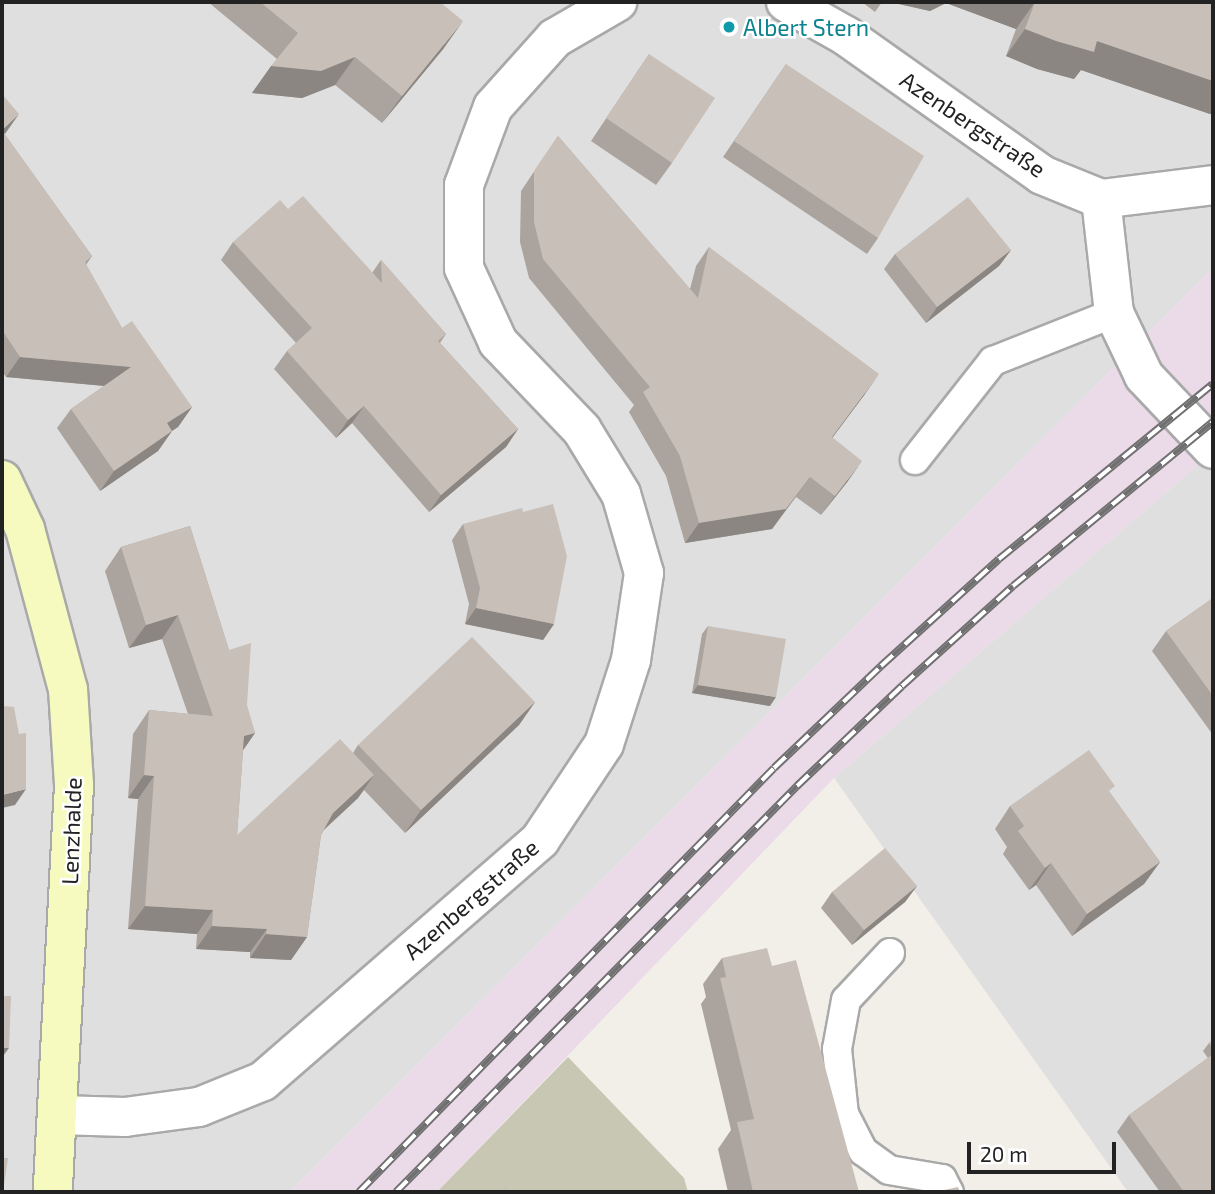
<!DOCTYPE html>
<meta charset="utf-8">
<style>
body{margin:0}
#map{position:relative;width:1215px;height:1194px;overflow:hidden;background:#f2efe9;font-family:"Exo 2",sans-serif}
div>[style]{position:absolute}
.residential>*{inset:0;background:#e0dfdf}
.industrial>*{inset:0;background:#ebdbe8}
.construction>*{inset:0;background:#c7c7b4}
.roads{filter:drop-shadow(2px 0 #a9a9a9) drop-shadow(-2px 0 #a9a9a9) drop-shadow(0 2px #a9a9a9) drop-shadow(0 -2px #a9a9a9)}
.lane>*{height:28px;margin:-14px;padding:0 14px;transform-origin:14px;border-radius:14px;background:#fff}
.street>*{height:38px;margin:-19px;padding:0 19px;transform-origin:19px;border-radius:19px;background:#fff}
.secondary>*{height:38px;margin:-19px;padding:0 19px;transform-origin:19px;border-radius:19px;background:#f7fabf}
.rail>*{height:8px;margin-top:-4px;transform-origin:0;background:repeating-linear-gradient(90deg,#fff 0 16px,#707070 0 32px);box-sizing:border-box;border-block:2px solid #707070}
.wall>*{inset:0;background:#aba49e}
.shaded-wall>*{inset:0;background:#8b8681}
.building>*{inset:0;background:#c7bfb8}
.dots>*{width:19px;height:19px;translate:-50% -50%;box-sizing:border-box;border:4px solid #fff;border-radius:50%}
span{translate:-50% -50%;white-space:nowrap;text-align:center;line-height:1.15;-webkit-text-stroke:5px #fff;paint-order:stroke}
.culture-label{font-size:23px;color:#0d838f}
.left{translate:0 -50%;text-align:left}
.street-label{font-size:23px;color:#222}
.frame{position:absolute;inset:0;border:4px solid #222;pointer-events:none}
.scale{position:absolute;left:967px;top:1142px;width:149px;height:32px;box-sizing:border-box;border:4px solid #222;border-top:0;padding-left:9px;font-size:21px;line-height:24px;white-space:nowrap;color:#222;-webkit-text-stroke:5px #fff;paint-order:stroke}
</style>
<div id="map">
<div class="residential">
<i style="clip-path:polygon(2px 2px,1213px 2px,1213px 268px,290px 1192px,2px 1192px)"></i>
<i style="clip-path:polygon(1213px 452px,1213px 1192px,1128px 1192px,834px 778px)"></i>
</div>
<div class="industrial">
<i style="clip-path:polygon(1213px 268px,1213px 452px,834px 778px,437px 1192px,290px 1192px)"></i>
</div>
<div class="construction">
<i style="clip-path:polygon(568px 1057px,684px 1178px,688px 1192px,437px 1192px)"></i>
</div>
<div class="roads">
<div class="lane">
<i style="left:915px;top:460px;width:126px;rotate:-51.8deg"></i>
<i style="left:993px;top:361px;width:130px;rotate:-21.6deg"></i>
<i style="left:890px;top:953px;width:64px;rotate:133.1deg"></i>
<i style="left:846px;top:1000px;width:50px;rotate:100.4deg"></i>
<i style="left:837px;top:1049px;width:65px;rotate:83.9deg"></i>
<i style="left:844px;top:1114px;width:42px;rotate:62.8deg"></i>
<i style="left:863px;top:1151px;width:32px;rotate:36deg"></i>
<i style="left:889px;top:1170px;width:54px;rotate:9.6deg"></i>
<i style="left:942px;top:1179px;width:15px;rotate:62deg"></i>
</div>
<div class="street">
<i style="left:786px;top:2px;width:69px;rotate:29.5deg"></i>
<i style="left:846px;top:36px;width:240px;rotate:35.3deg"></i>
<i style="left:1042px;top:175px;width:64px;rotate:22.1deg"></i>
<i style="left:1101px;top:199px;width:115px;rotate:83.5deg"></i>
<i style="left:1114px;top:313px;width:70px;rotate:64.5deg"></i>
<i style="left:1144px;top:376px;width:100px;rotate:46.6deg"></i>
<i style="left:1101px;top:199px;width:113px;rotate:-7.1deg"></i>
<i style="left:59px;top:1115px;width:66px;rotate:1.7deg"></i>
<i style="left:125px;top:1117px;width:75px;rotate:-7.7deg"></i>
<i style="left:199px;top:1107px;width:69px;rotate:-22.1deg"></i>
<i style="left:263px;top:1081px;width:367px;rotate:-41deg"></i>
<i style="left:540px;top:840px;width:115px;rotate:-56.3deg"></i>
<i style="left:604px;top:744px;width:88px;rotate:-72.2deg"></i>
<i style="left:631px;top:660px;width:88px;rotate:-81.5deg"></i>
<i style="left:644px;top:573px;width:82px;rotate:-106.2deg"></i>
<i style="left:621px;top:494px;width:75px;rotate:-121.4deg"></i>
<i style="left:582px;top:430px;width:122px;rotate:-133.7deg"></i>
<i style="left:498px;top:342px;width:81px;rotate:-114.7deg"></i>
<i style="left:464px;top:268px;width:83px;rotate:-90deg"></i>
<i style="left:464px;top:185px;width:83px;rotate:-69.6deg"></i>
<i style="left:493px;top:107px;width:93px;rotate:-48.1deg"></i>
<i style="left:555px;top:38px;width:72px;rotate:-30.1deg"></i>
</div>
<div class="secondary">
<i style="left:2px;top:480px;width:54px;rotate:64.9deg"></i>
<i style="left:25px;top:529px;width:166px;rotate:75deg"></i>
<i style="left:68px;top:689px;width:96px;rotate:86.4deg"></i>
<i style="left:74px;top:785px;width:408px;rotate:93deg"></i>
</div>
</div>
<div class="rail">
<i style="left:359px;top:1192px;width:593px;rotate:-45.61deg"></i>
<i style="left:774px;top:768px;width:148px;rotate:-43.6deg"></i>
<i style="left:881px;top:666px;width:159px;rotate:-42.2deg"></i>
<i style="left:999px;top:559px;width:276px;rotate:-39.3deg"></i>
<i style="left:396px;top:1192px;width:571px;rotate:-45.35deg"></i>
<i style="left:797px;top:786px;width:145px;rotate:-43.6deg"></i>
<i style="left:902px;top:686px;width:149px;rotate:-42deg"></i>
<i style="left:1013px;top:586px;width:259px;rotate:-39.4deg"></i>
</div>
<div class="wall">
<i style="clip-path:polygon(208px 2px,440px 2px,444px 48px,382px 123px,335px 85px,302px 98px,252px 93px,277px 59px)"></i>
<i style="clip-path:polygon(862px 2px,882px 2px,875px 12px)"></i>
<i style="clip-path:polygon(890px 2px,1213px 2px,1213px 114px,1210px 114px,1081px 70px,1074px 79px,1037px 69px,1006px 56px,1016px 29px,946px 3px,930px 11px)"></i>
<i style="clip-path:polygon(649px 54px,672px 163px,656px 185px,591px 141px)"></i>
<i style="clip-path:polygon(786px 64px,878px 238px,867px 254px,723px 157px)"></i>
<i style="clip-path:polygon(2px 94px,5px 135px,92px 256px,86px 265px,122px 328px,192px 407px,178px 427px,172px 431px,158px 451px,100px 491px,57px 428px,71px 409px,104px 386px,6px 377px,2px 371px)"></i>
<i style="clip-path:polygon(558px 136px,690px 289px,696px 266px,709px 247px,865px 394px,832px 438px,848px 481px,821px 515px,796px 497px,772px 529px,685px 543px,666px 476px,629px 412px,634px 405px,529px 278px,520px 242px,521px 191px)"></i>
<i style="clip-path:polygon(288px 209px,372px 273px,381px 260px,446px 334px,440px 343px,518px 429px,506px 447px,429px 512px,352px 423px,336px 438px,274px 369px,287px 351px,296px 343px,221px 260px,233px 242px)"></i>
<i style="clip-path:polygon(1011px 250px,999px 266px,926px 323px,884px 269px,895px 254px)"></i>
<i style="clip-path:polygon(463px 524px,554px 624px,543px 640px,465px 624px,469px 604px,452px 540px)"></i>
<i style="clip-path:polygon(190px 526px,255px 733px,243px 750px,237px 835px,353px 753px,358px 745px,535px 702px,519px 725px,405px 833px,364px 790px,358px 798px,324px 830px,321px 835px,307px 937px,291px 960px,250px 958px,250px 952px,196px 949px,197px 934px,128px 929px,138px 799px,128px 798px,133px 734px,149px 710px,188px 714px,162px 639px,129px 648px,105px 571px,121px 547px)"></i>
<i style="clip-path:polygon(1213px 598px,1213px 735px,1152px 651px,1166px 631px)"></i>
<i style="clip-path:polygon(708px 626px,770px 706px,692px 693px,702px 634px)"></i>
<i style="clip-path:polygon(1110px 793px,1160px 862px,1144px 884px,1072px 936px,1036px 885px,1029px 890px,1003px 854px,1007px 847px,995px 829px,1010px 806px)"></i>
<i style="clip-path:polygon(917px 886px,905px 902px,852px 945px,821px 908px,832px 892px)"></i>
<i style="clip-path:polygon(722px 958px,772px 966px,859px 1192px,728px 1192px,718px 1149px,731px 1130px,701px 1004px,706px 997px,703px 984px)"></i>
<i style="clip-path:polygon(1213px 1040px,1213px 1192px,1160px 1192px,1117px 1132px,1129px 1115px,1208px 1058px,1203px 1051px,1209px 1043px)"></i>
</div>
<div class="shaded-wall">
<i style="clip-path:polygon(890px 2px,1035px 2px,1016px 29px,946px 3px,930px 11px)"></i>
<i style="clip-path:polygon(463px 21px,444px 48px,382px 123px,402px 96px)"></i>
<i style="clip-path:polygon(1025px 29px,1097px 41px,1213px 81px,1213px 114px,1210px 114px,1081px 70px,1074px 79px,1037px 69px,1006px 56px)"></i>
<i style="clip-path:polygon(355px 57px,335px 85px,302px 98px,252px 93px,271px 66px)"></i>
<i style="clip-path:polygon(19px 114px,5px 134px,2px 137px,2px 130px)"></i>
<i style="clip-path:polygon(1011px 250px,999px 266px,926px 323px,937px 307px)"></i>
<i style="clip-path:polygon(20px 357px,131px 367px,117px 387px,6px 377px)"></i>
<i style="clip-path:polygon(879px 374px,865px 394px,818px 457px,832px 437px)"></i>
<i style="clip-path:polygon(364px 406px,352px 423px,336px 438px,348px 420px)"></i>
<i style="clip-path:polygon(192px 407px,178px 427px,153px 443px,167px 423px)"></i>
<i style="clip-path:polygon(518px 429px,506px 447px,429px 512px,441px 495px)"></i>
<i style="clip-path:polygon(172px 431px,158px 451px,100px 491px,114px 471px)"></i>
<i style="clip-path:polygon(862px 461px,848px 481px,821px 515px,835px 496px)"></i>
<i style="clip-path:polygon(810px 477px,772px 529px,685px 543px,699px 523px)"></i>
<i style="clip-path:polygon(476px 608px,554px 624px,543px 640px,465px 624px)"></i>
<i style="clip-path:polygon(178px 615px,162px 639px,129px 648px,146px 625px)"></i>
<i style="clip-path:polygon(698px 685px,776px 697px,770px 706px,692px 693px)"></i>
<i style="clip-path:polygon(535px 702px,519px 725px,405px 833px,421px 810px)"></i>
<i style="clip-path:polygon(255px 733px,239px 756px,244px 736px)"></i>
<i style="clip-path:polygon(144px 775px,154px 776px,138px 799px,128px 798px)"></i>
<i style="clip-path:polygon(374px 775px,358px 798px,317px 836px,333px 813px)"></i>
<i style="clip-path:polygon(26px 789px,15px 805px,2px 808px,2px 795px)"></i>
<i style="clip-path:polygon(1160px 862px,1144px 884px,1072px 936px,1087px 914px)"></i>
<i style="clip-path:polygon(1051px 863px,1036px 885px,1029px 890px,1045px 868px)"></i>
<i style="clip-path:polygon(917px 886px,905px 902px,852px 945px,864px 930px)"></i>
<i style="clip-path:polygon(145px 906px,213px 910px,197px 934px,128px 929px)"></i>
<i style="clip-path:polygon(212px 926px,267px 929px,250px 952px,196px 949px)"></i>
<i style="clip-path:polygon(266px 934px,307px 937px,291px 960px,250px 958px)"></i>
<i style="clip-path:polygon(2px 1048px,9px 1048px,3px 1056px,2px 1056px)"></i>
</div>
<div class="building">
<i style="clip-path:polygon(260px 2px,440px 2px,463px 21px,402px 96px,355px 57px,321px 71px,271px 66px,298px 33px)"></i>
<i style="clip-path:polygon(1035px 2px,1213px 2px,1213px 81px,1097px 41px,1094px 52px,1056px 41px,1025px 29px)"></i>
<i style="clip-path:polygon(649px 54px,715px 98px,672px 163px,606px 118px)"></i>
<i style="clip-path:polygon(786px 64px,924px 156px,878px 238px,734px 141px)"></i>
<i style="clip-path:polygon(2px 94px,19px 114px,2px 130px)"></i>
<i style="clip-path:polygon(2px 130px,92px 256px,85px 262px,122px 328px,132px 321px,192px 407px,167px 423px,172px 431px,114px 471px,71px 409px,131px 367px,20px 357px,2px 330px)"></i>
<i style="clip-path:polygon(558px 136px,698px 298px,709px 247px,879px 374px,832px 437px,862px 461px,835px 496px,810px 477px,786px 509px,699px 523px,680px 456px,643px 392px,650px 387px,543px 259px,534px 222px,534px 171px)"></i>
<i style="clip-path:polygon(303px 196px,382px 283px,381px 260px,446px 334px,438px 341px,518px 429px,441px 495px,364px 406px,348px 420px,287px 351px,312px 328px,233px 242px,280px 200px,288px 209px)"></i>
<i style="clip-path:polygon(968px 197px,1011px 250px,937px 307px,895px 254px)"></i>
<i style="clip-path:polygon(553px 504px,567px 556px,554px 624px,476px 608px,480px 588px,463px 524px,522px 508px,523px 512px)"></i>
<i style="clip-path:polygon(190px 526px,229px 650px,251px 643px,247px 705px,255px 733px,244px 736px,237px 835px,340px 739px,374px 775px,333px 813px,321px 835px,307px 937px,266px 934px,267px 929px,212px 926px,213px 910px,145px 906px,154px 776px,144px 775px,149px 710px,213px 716px,178px 615px,146px 625px,121px 547px)"></i>
<i style="clip-path:polygon(1213px 598px,1213px 696px,1166px 631px)"></i>
<i style="clip-path:polygon(708px 626px,786px 639px,776px 697px,698px 685px)"></i>
<i style="clip-path:polygon(472px 637px,535px 702px,421px 810px,358px 745px)"></i>
<i style="clip-path:polygon(2px 706px,14px 707px,19px 734px,26px 733px,26px 789px,2px 795px)"></i>
<i style="clip-path:polygon(1089px 750px,1115px 786px,1109px 791px,1160px 862px,1087px 914px,1051px 863px,1045px 868px,1018px 831px,1024px 826px,1010px 806px)"></i>
<i style="clip-path:polygon(885px 848px,917px 886px,864px 930px,832px 892px)"></i>
<i style="clip-path:polygon(767px 948px,772px 966px,796px 960px,859px 1192px,753px 1192px,737px 1122px,754px 1119px,720px 978px,726px 977px,722px 958px)"></i>
<i style="clip-path:polygon(2px 996px,11px 996px,9px 1048px,2px 1048px)"></i>
<i style="clip-path:polygon(1213px 1040px,1213px 1049px,1209px 1043px)"></i>
<i style="clip-path:polygon(1213px 1054px,1213px 1192px,1184px 1192px,1129px 1115px)"></i>
<i style="clip-path:polygon(2px 1158px,8px 1158px,3px 1192px,2px 1192px)"></i>
<i style="clip-path:polygon(506px 1187px,507px 1192px,500px 1192px)"></i>
<i style="clip-path:polygon(958px 1187px,960px 1192px,935px 1192px)"></i>
</div>
<div class="dots">
<i style="left:729px;top:27px;background:#0f9aa8"></i>
</div>
<div class="culture-label">
<span class="left" style="left:743px;top:27px">Albert Stern</span>
</div>
<div class="street-label">
<span style="left:973px;top:124px;rotate:34deg">Azenbergstraße</span>
<span style="left:71px;top:831px;rotate:-88deg">Lenzhalde</span>
<span style="left:471px;top:899px;rotate:-41deg">Azenbergstraße</span>
</div>
<div class="frame"></div>
<div class="scale">20 m</div>
</div>
